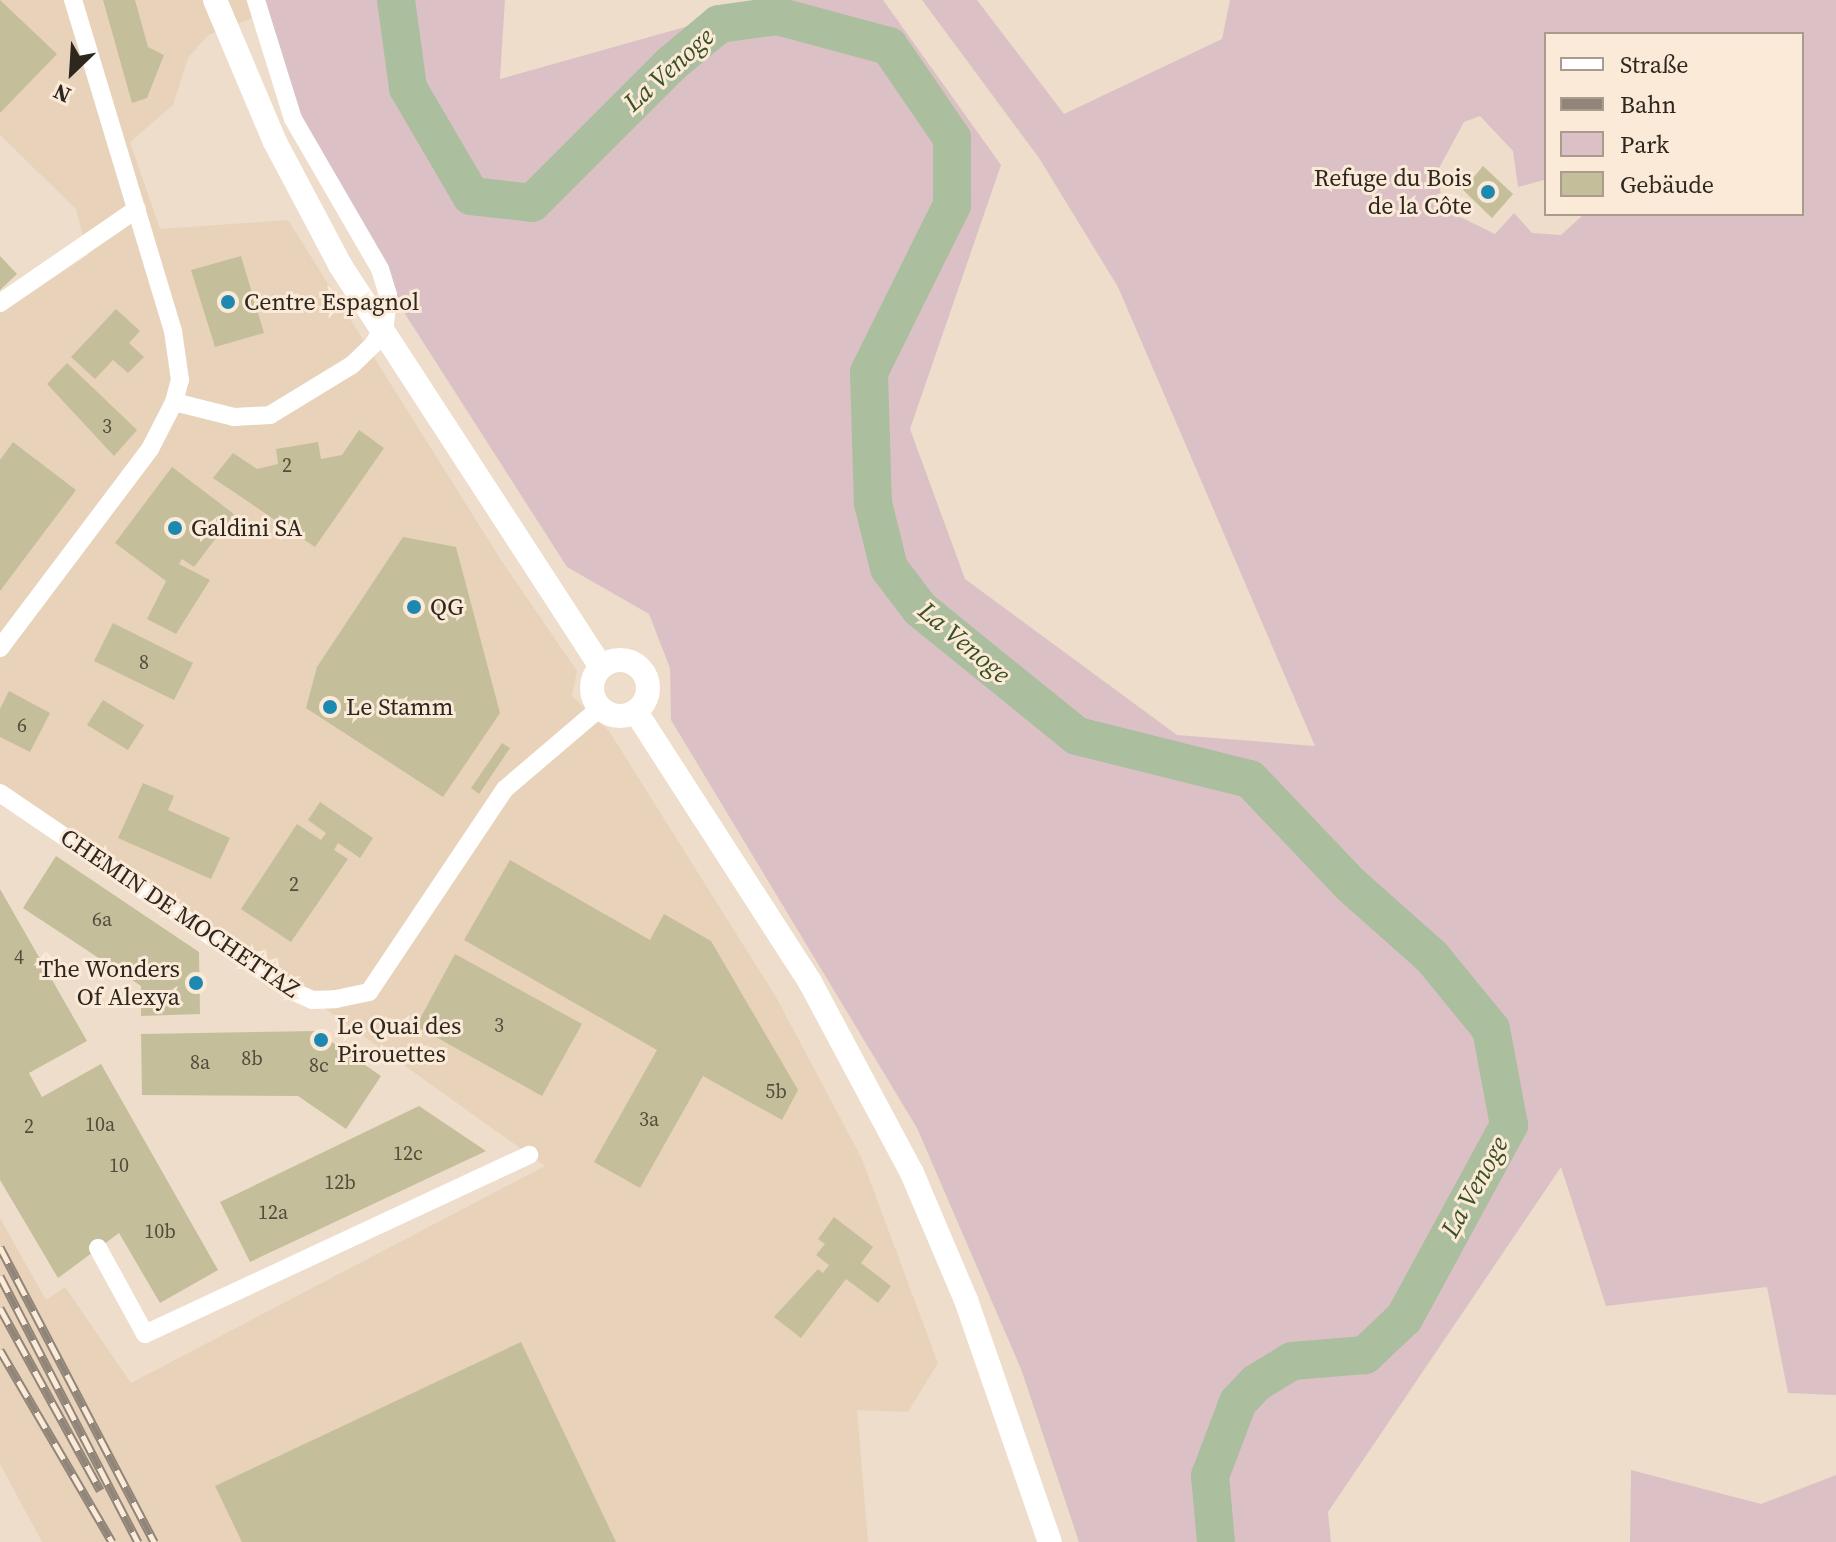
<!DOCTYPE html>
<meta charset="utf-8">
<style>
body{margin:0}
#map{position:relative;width:1836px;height:1542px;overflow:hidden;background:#eeddcb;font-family:"Source Serif 4",serif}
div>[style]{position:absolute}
.built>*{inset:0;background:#e8d2ba}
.green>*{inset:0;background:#dbc1c6}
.river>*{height:38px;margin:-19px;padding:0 19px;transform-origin:19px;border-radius:19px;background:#abbe9d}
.building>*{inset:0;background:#c4bf9a}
.minor>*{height:18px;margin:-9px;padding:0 9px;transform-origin:9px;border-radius:9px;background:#fff}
.secondary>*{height:24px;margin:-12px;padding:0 12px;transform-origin:12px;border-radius:12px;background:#fff}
.secondary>.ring{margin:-12px;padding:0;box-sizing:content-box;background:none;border:24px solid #fff;border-radius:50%}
.rail>*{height:9px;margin-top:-4.5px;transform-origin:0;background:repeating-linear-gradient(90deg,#fcead8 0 18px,#908578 0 36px);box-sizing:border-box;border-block:2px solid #908578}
.dots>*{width:22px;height:22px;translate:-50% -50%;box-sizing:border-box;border:4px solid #fcead8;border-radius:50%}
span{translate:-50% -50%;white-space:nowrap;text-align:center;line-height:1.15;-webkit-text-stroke:6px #fcead8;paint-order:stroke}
.number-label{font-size:20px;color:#534d3e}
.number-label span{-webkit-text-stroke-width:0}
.poi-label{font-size:24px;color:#2d2720}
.right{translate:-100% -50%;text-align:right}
.left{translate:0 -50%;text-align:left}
.street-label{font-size:24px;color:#2d2720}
.water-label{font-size:26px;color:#375121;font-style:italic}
.legend{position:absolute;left:1544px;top:32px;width:260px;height:184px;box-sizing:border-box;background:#fcead8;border:2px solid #a99c8e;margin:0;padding:10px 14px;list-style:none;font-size:24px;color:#2d2720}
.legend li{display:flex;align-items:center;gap:16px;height:40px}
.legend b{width:40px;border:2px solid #a99c8e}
.north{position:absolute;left:32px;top:32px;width:80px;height:80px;-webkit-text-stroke:6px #fcead8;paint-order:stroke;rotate:205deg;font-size:22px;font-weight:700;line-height:32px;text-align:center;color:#2d2720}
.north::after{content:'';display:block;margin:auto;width:28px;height:36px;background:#2d2720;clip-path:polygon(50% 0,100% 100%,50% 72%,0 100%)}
</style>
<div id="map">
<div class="built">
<i style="clip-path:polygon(0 0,263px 0,264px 14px,208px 35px,188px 58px,173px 105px,130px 142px,160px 229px,288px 220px,501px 560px,577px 671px,572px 696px,609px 731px,776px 997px,861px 1157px,938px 1363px,908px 1412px,857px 1410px,868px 1542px,42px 1542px,0 1464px,0 1218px,46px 1300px,65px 1287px,131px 1383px,545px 1166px,134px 872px,0 791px,0 313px,88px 255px,76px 209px,0 135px)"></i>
</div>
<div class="green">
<i style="clip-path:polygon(evenodd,263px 0,505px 0,500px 79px,781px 0,883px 0,1001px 165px,910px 429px,965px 579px,1177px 735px,1315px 746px,1118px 287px,1039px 158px,922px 0,977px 0,1064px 114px,1222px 39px,1230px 0,1836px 0,1836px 1395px,1788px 1393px,1767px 1287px,1606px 1306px,1561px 1167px,1328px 1512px,1331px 1542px,1079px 1542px,1021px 1369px,917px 1128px,671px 720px,670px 668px,649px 614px,567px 567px,311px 167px,263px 0,1546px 34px,1802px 34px,1802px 214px,1584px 214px,1561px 235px,1532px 233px,1514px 213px,1495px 234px,1442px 208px,1438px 170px,1464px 122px,1480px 116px,1513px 151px,1518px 187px,1544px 180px,1546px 34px)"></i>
<i style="clip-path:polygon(1631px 1470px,1761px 1504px,1836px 1475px,1836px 1542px,1630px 1542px)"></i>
</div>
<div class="river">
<i style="left:396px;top:0;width:89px;rotate:82.2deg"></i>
<i style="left:408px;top:88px;width:125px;rotate:59.7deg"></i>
<i style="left:471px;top:196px;width:61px;rotate:6.5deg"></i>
<i style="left:532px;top:203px;width:197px;rotate:-45deg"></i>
<i style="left:671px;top:64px;width:62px;rotate:-39.8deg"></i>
<i style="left:719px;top:24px;width:59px;rotate:-7.9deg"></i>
<i style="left:777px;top:16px;width:116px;rotate:15deg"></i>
<i style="left:889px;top:46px;width:112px;rotate:55.6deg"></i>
<i style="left:952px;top:138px;width:67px;rotate:90deg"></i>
<i style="left:952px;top:205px;width:186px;rotate:116.4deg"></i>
<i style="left:869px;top:372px;width:131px;rotate:88.3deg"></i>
<i style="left:873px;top:503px;width:67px;rotate:76.2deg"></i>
<i style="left:889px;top:568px;width:51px;rotate:52.9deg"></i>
<i style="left:920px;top:609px;width:202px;rotate:39deg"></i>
<i style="left:1077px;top:736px;width:178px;rotate:14deg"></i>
<i style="left:1250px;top:779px;width:146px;rotate:46.4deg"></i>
<i style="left:1351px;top:885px;width:108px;rotate:41.6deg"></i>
<i style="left:1432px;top:957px;width:93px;rotate:50.7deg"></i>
<i style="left:1491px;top:1029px;width:98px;rotate:79.4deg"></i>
<i style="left:1509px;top:1125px;width:220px;rotate:118.5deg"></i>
<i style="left:1404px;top:1318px;width:54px;rotate:136.5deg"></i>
<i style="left:1365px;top:1355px;width:73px;rotate:175.3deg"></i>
<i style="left:1292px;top:1361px;width:42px;rotate:148.6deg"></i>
<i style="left:1256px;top:1383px;width:26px;rotate:133deg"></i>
<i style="left:1238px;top:1402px;width:79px;rotate:110.7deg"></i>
<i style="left:1210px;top:1476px;width:66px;rotate:84.8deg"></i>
</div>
<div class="building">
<i style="clip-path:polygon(0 0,57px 54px,0 113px)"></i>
<i style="clip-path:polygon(103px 0,135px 0,148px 47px,164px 55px,147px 98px,132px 103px)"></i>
<i style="clip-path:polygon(1483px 166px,1513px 194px,1492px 218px,1463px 190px)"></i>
<i style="clip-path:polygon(0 256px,17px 274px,0 290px)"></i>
<i style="clip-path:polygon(241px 256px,264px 333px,215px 347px,191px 270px)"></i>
<i style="clip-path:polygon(116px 309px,140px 331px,129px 343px,144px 357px,128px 373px,113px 360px,95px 379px,71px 357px)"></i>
<i style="clip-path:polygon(67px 363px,137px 430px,114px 456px,47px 384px)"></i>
<i style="clip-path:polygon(359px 430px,384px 448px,315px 547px,213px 478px,233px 453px,257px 469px,278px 464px,276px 449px,318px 442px,321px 459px,342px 455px)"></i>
<i style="clip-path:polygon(13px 442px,76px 490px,0 591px,0 460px)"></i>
<i style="clip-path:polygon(172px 467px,234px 514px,194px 567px,182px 559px,179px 564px,210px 580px,176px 634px,147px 619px,166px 581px,115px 543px)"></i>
<i style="clip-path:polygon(403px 537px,456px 547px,500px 713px,443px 797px,306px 708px,317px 667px)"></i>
<i style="clip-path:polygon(113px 623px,193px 663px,174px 700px,94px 661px)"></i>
<i style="clip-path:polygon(9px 691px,50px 713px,30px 752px,0 737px,0 709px)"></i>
<i style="clip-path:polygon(103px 700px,144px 725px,128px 750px,87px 725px)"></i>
<i style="clip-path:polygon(502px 743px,510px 748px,479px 794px,471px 788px)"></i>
<i style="clip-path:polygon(143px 783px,174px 796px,168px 810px,230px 838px,211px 879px,118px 838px)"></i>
<i style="clip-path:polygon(320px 802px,373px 838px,360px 858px,338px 843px,334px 850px,348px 859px,291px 942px,241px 909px,297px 824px,321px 840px,326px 833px,308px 820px)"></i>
<i style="clip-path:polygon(56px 856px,199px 952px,200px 1014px,141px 1016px,141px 986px,23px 908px)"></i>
<i style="clip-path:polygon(510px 860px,650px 940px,664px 914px,711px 941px,798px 1090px,782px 1120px,703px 1076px,640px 1188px,594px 1162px,657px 1050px,464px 940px)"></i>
<i style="clip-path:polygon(0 889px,87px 1041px,29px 1073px,42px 1097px,101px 1064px,218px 1270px,160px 1303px,119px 1233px,58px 1278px,0 1180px)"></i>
<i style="clip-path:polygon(455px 954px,582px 1024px,542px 1096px,416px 1026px)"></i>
<i style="clip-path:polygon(316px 1031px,381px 1076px,346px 1129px,298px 1096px,142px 1095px,141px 1034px)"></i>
<i style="clip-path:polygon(419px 1106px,486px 1151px,250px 1262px,220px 1202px)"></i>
<i style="clip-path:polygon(834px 1217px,873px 1247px,861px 1263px,891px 1286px,878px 1303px,846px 1279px,801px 1338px,774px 1317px,818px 1269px,823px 1273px,829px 1265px,816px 1255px,825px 1244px,818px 1239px)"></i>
<i style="clip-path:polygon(521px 1342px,616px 1542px,242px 1542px,215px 1486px)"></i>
</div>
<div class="minor">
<i style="left:0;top:303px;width:166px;rotate:-34.5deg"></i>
<i style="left:174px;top:402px;width:62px;rotate:14deg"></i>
<i style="left:234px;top:417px;width:36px;rotate:-3deg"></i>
<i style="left:270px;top:415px;width:96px;rotate:-31.4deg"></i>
<i style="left:352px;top:365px;width:29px;rotate:-44deg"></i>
<i style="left:373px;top:345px;width:24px;rotate:-60deg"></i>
<i style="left:385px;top:324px;width:29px;rotate:-84deg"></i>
<i style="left:388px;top:295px;width:27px;rotate:-107deg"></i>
<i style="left:380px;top:269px;width:173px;rotate:-120.1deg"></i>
<i style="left:293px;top:119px;width:125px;rotate:-107.3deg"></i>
<i style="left:0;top:648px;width:249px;rotate:-53deg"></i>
<i style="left:150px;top:449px;width:53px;rotate:-62.9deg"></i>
<i style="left:174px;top:402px;width:23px;rotate:-75deg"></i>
<i style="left:180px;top:380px;width:49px;rotate:-98.1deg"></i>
<i style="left:173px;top:331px;width:346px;rotate:-106.8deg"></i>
<i style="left:0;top:793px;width:351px;rotate:34.2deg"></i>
<i style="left:290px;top:990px;width:24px;rotate:24deg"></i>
<i style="left:312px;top:1000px;width:24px;rotate:-2deg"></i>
<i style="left:336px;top:999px;width:34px;rotate:-12deg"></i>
<i style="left:369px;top:992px;width:244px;rotate:-56.2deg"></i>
<i style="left:505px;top:789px;width:125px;rotate:-40.5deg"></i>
<i style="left:98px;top:1248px;width:98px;rotate:61.3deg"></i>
<i style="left:145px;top:1334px;width:424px;rotate:-25deg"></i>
</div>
<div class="secondary">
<i style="left:215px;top:0;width:154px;rotate:67.1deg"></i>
<i style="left:275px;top:142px;width:139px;rotate:62.1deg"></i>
<i style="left:340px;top:265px;width:479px;rotate:57deg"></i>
<i class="ring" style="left:592px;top:660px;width:32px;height:32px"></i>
<i style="left:636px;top:712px;width:321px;rotate:57.2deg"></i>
<i style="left:810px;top:982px;width:217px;rotate:61.9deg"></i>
<i style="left:912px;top:1173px;width:138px;rotate:67deg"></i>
<i style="left:966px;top:1300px;width:256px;rotate:70.9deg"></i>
</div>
<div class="rail">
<i style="left:0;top:1247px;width:333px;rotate:62.4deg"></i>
<i style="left:0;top:1276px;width:300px;rotate:62.6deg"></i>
<i style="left:0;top:1308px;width:208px;rotate:61.2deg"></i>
<i style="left:0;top:1350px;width:222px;rotate:59.7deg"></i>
</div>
<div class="dots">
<i style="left:1488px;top:192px;background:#1e89b0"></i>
<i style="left:228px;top:302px;background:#1e89b0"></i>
<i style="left:175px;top:528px;background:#1e89b0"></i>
<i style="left:414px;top:607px;background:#1e89b0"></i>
<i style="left:330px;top:707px;background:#1e89b0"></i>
<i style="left:196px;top:983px;background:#1e89b0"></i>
<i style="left:321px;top:1040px;background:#1e89b0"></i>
</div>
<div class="number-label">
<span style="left:107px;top:426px">3</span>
<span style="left:287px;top:465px">2</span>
<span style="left:144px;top:662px">8</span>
<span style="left:22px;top:725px">6</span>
<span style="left:294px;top:884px">2</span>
<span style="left:102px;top:919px">6a</span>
<span style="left:19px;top:957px">4</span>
<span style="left:499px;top:1025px">3</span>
<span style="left:252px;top:1058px">8b</span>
<span style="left:200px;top:1062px">8a</span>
<span style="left:319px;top:1065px">8c</span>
<span style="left:776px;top:1091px">5b</span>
<span style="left:649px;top:1119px">3a</span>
<span style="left:100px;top:1124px">10a</span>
<span style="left:29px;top:1126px">2</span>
<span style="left:408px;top:1153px">12c</span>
<span style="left:119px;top:1165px">10</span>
<span style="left:340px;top:1182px">12b</span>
<span style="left:273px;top:1212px">12a</span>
<span style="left:160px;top:1231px">10b</span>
</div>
<div class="poi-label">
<span class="right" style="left:1472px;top:192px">Refuge du Bois<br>de la Côte</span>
<span class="left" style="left:244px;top:302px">Centre Espagnol</span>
<span class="left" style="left:191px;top:528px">Galdini SA</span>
<span class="left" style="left:430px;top:607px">QG</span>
<span class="left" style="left:346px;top:707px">Le Stamm</span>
<span class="right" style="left:180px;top:983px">The Wonders<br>Of Alexya</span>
<span class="left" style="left:337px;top:1040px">Le Quai des<br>Pirouettes</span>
</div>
<div class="street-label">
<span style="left:180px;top:913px;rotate:34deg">CHEMIN DE MOCHETTAZ</span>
</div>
<div class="water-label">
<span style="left:669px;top:70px;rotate:-42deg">La Venoge</span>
<span style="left:964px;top:643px;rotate:40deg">La Venoge</span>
<span style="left:1475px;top:1187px;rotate:-61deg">La Venoge</span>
</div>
<ul class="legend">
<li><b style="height:10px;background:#fff"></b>Straße</li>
<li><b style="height:10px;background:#908578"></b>Bahn</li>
<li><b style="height:22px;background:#dbc1c6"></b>Park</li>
<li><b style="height:22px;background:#c4bf9a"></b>Gebäude</li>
</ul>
<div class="north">N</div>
</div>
